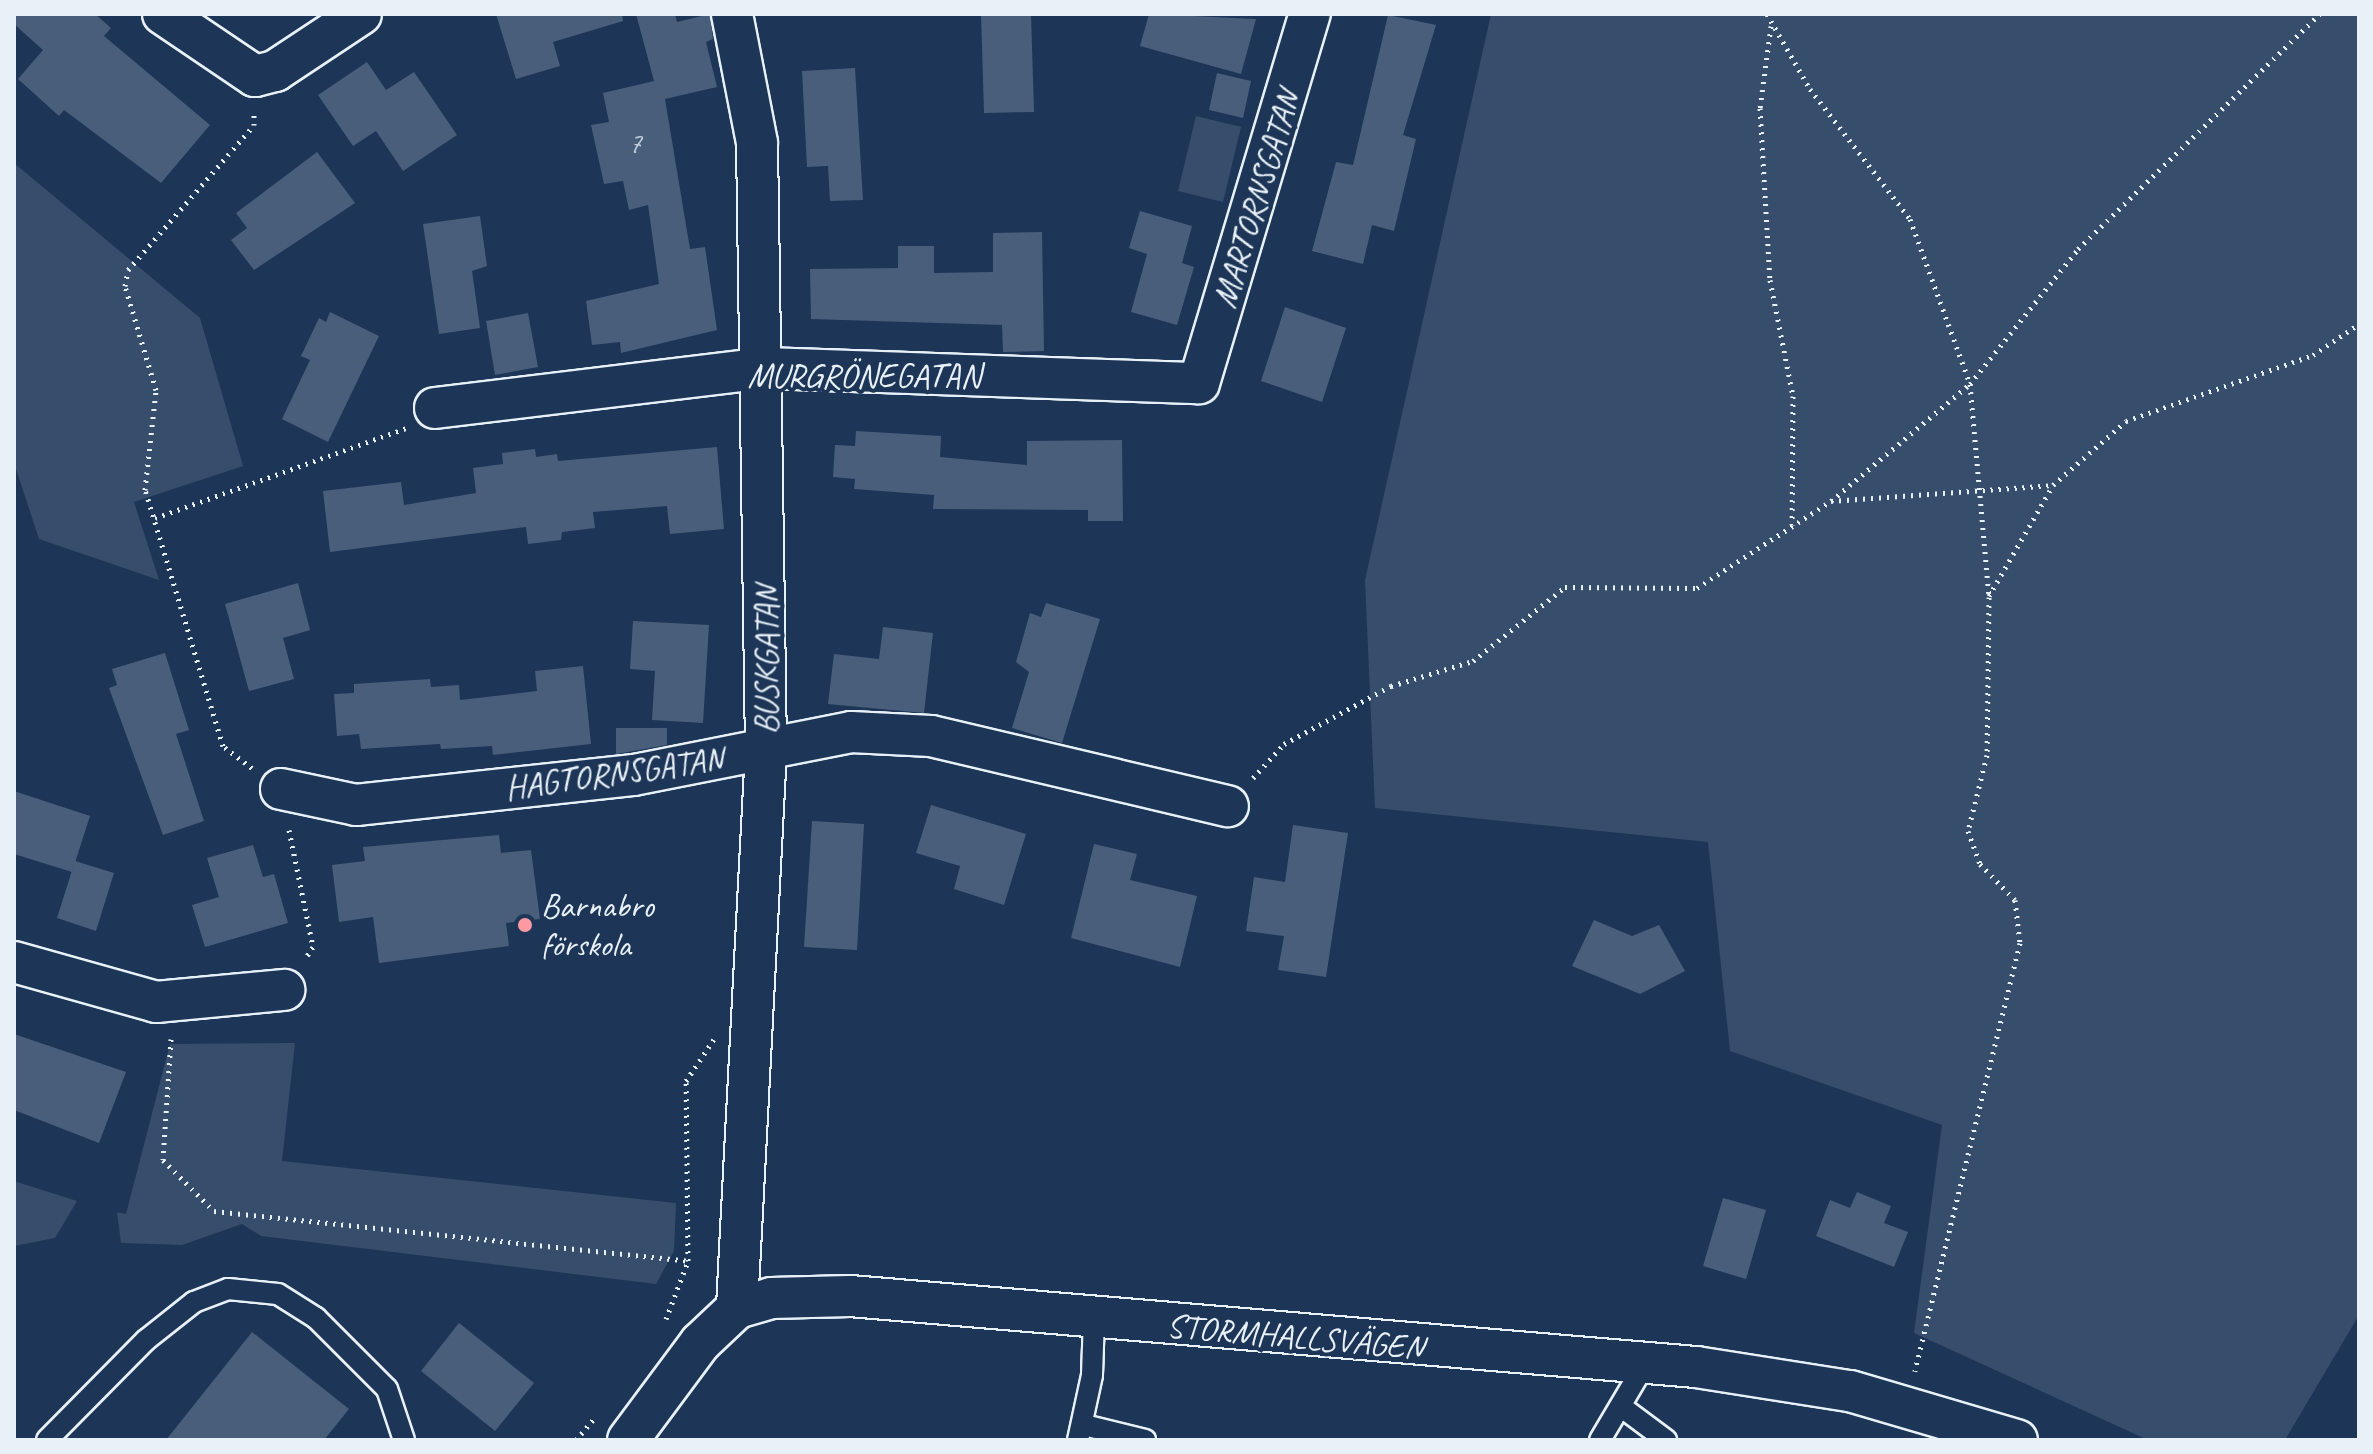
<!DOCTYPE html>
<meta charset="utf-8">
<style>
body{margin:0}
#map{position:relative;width:2373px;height:1454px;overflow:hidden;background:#1d3557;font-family:Caveat,sans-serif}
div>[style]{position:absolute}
.green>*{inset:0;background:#374d6c}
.building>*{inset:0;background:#495e7a}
.path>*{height:5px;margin-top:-2.5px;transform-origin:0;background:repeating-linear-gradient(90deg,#e8f1f8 0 2px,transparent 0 8px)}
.roads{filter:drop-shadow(2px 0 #e8f1f8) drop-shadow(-2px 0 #e8f1f8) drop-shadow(0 2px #e8f1f8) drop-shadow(0 -2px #e8f1f8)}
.service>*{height:20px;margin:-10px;padding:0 10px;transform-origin:10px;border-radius:10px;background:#1d3557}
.minor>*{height:40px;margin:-20px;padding:0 20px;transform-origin:20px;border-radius:20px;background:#1d3557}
.dots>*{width:22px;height:22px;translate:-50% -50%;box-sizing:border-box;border:4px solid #1d3557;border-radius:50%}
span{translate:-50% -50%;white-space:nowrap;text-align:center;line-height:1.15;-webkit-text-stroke:8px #1d3557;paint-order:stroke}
.number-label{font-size:30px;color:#c0ccd8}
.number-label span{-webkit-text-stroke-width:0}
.street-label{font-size:34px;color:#e8f1f8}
.poi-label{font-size:34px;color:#e8f1f8}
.left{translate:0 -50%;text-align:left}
.frame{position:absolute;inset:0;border:16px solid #e8f1f8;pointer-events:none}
</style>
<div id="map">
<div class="green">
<i style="clip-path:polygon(1491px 14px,2359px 14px,2359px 1315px,2285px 1440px,2148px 1440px,1914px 1333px,1942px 1125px,1730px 1051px,1708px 842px,1375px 808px,1365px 580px)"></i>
<i style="clip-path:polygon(1196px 116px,1241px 127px,1223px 202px,1178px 191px)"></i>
<i style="clip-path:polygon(14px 163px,200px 318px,243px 466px,134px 502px,159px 580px,39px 539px,14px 463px)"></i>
<i style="clip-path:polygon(295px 1043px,282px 1161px,676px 1203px,674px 1251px,656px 1284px,261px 1236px,242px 1224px,182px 1245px,121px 1243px,117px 1212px,126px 1214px,170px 1044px)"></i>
<i style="clip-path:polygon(14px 1181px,77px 1201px,55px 1238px,14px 1246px)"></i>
</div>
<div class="building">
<i style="clip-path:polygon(14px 14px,95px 14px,111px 28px,104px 36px,210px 125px,161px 183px,64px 110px,59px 116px,18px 79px,43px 50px,14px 24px)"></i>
<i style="clip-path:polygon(496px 14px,622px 14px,623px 21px,553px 42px,560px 66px,516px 79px)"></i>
<i style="clip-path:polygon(636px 14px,675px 14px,677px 22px,710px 14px,713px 39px,706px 42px,717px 87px,665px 99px,690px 249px,705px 247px,717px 330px,621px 353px,620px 342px,592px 345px,586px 301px,659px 284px,648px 205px,629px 210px,623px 181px,604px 184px,591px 125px,609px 122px,603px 93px,654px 81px)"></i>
<i style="clip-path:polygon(981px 14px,1031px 14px,1034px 112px,984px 113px)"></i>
<i style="clip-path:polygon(1149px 14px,1256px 19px,1241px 74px,1140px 46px)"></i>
<i style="clip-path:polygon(1388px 15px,1436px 25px,1403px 135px,1416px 139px,1394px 231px,1372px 225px,1363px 264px,1312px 251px,1336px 162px,1353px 165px)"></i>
<i style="clip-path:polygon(367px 62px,386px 90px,414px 72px,457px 135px,403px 171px,376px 131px,353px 146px,318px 95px)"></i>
<i style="clip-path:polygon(855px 68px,863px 200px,830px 201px,828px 166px,807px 167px,802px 71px)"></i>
<i style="clip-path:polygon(1217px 73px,1251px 81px,1243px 118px,1209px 110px)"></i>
<i style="clip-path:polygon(317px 152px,355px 203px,254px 270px,231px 240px,247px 228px,236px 213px)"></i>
<i style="clip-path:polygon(1140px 211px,1192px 226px,1182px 263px,1194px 267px,1177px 325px,1131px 312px,1147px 254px,1129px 248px)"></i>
<i style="clip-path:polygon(480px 216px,487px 266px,472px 271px,480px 328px,439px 334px,423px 224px)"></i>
<i style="clip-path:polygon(1042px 232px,1044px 351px,1003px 352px,1002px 325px,811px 319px,810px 269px,898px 268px,898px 246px,934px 246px,934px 273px,993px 272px,993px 233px)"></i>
<i style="clip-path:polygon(1285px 307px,1346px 328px,1322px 402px,1261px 381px)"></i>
<i style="clip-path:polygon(330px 312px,379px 336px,328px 442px,282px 419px,310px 360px,301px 356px,319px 318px,326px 322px)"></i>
<i style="clip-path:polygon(528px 313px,538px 367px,495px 375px,486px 321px)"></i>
<i style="clip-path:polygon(856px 431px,941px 436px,940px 457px,1027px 465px,1027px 441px,1122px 440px,1123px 521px,1088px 521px,1088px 510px,933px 509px,934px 495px,854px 489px,855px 479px,833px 477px,835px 445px,855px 446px)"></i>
<i style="clip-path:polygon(717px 447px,724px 529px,670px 534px,667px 506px,593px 512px,595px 528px,562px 532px,561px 540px,528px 544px,526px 527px,330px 552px,323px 491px,401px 482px,404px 505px,476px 493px,473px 468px,503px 464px,502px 453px,535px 449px,536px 457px,557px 454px,558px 461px)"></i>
<i style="clip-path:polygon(298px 583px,310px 630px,283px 638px,294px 679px,249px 691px,225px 604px)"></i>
<i style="clip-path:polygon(1046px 603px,1100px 619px,1062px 743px,1012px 728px,1029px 672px,1016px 662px,1030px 613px,1041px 617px)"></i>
<i style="clip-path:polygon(633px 621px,709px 625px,703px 723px,652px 720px,655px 671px,630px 669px)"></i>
<i style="clip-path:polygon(883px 627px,933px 633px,924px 713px,828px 704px,834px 654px,879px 659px)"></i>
<i style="clip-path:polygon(165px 653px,189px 730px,176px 734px,204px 821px,163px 835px,109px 688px,117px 685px,112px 669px)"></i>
<i style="clip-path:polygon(583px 666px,591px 744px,493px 755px,492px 746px,441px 749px,440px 744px,361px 749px,359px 734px,337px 736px,334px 694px,354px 693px,354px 684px,430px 679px,431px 687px,459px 685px,460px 700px,537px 691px,535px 671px)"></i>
<i style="clip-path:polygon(616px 728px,667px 728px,667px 745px,616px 754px)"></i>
<i style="clip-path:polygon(14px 791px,90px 816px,72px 872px,14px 854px)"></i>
<i style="clip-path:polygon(931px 805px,1026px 834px,1004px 905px,954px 889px,960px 866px,916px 853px)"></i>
<i style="clip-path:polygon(812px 821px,864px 824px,857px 950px,804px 947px)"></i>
<i style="clip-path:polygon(1293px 825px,1348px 833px,1326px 977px,1278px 970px,1284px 936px,1246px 931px,1254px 877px,1285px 882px)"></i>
<i style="clip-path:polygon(499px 835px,501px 853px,531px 850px,540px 919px,506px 923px,509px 946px,379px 963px,373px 917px,339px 922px,332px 865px,365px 861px,363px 847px)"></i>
<i style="clip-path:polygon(1094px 844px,1137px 854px,1130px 880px,1197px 896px,1180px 967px,1071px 938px)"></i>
<i style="clip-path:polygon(253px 845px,263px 877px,274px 874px,288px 923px,205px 947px,192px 905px,219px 897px,207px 858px)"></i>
<i style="clip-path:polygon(75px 861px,114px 873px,96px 931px,57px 918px)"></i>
<i style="clip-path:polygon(1594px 920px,1632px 936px,1659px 925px,1685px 971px,1640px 994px,1572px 966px)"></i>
<i style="clip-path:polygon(14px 1034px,126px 1072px,99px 1143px,14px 1110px)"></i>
<i style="clip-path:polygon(1857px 1192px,1891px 1206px,1884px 1223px,1908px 1232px,1894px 1267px,1816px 1236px,1830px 1200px,1850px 1208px)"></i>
<i style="clip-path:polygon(1723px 1198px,1766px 1210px,1746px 1279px,1703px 1266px)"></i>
<i style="clip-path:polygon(459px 1323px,534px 1383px,495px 1431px,421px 1371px)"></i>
<i style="clip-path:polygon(252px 1332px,349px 1409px,324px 1440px,166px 1440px)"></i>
</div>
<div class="path">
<i style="left:1767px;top:14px;width:86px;rotate:60.2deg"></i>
<i style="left:1810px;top:89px;width:164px;rotate:52.4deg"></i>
<i style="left:1910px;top:219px;width:176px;rotate:70deg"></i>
<i style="left:1970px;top:384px;width:214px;rotate:84.9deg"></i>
<i style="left:1989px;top:597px;width:158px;rotate:90.7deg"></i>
<i style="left:1987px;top:755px;width:78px;rotate:104deg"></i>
<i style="left:1968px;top:831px;width:35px;rotate:70deg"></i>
<i style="left:1980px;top:864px;width:50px;rotate:45.8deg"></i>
<i style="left:2015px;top:900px;width:43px;rotate:83.4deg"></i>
<i style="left:2020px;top:943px;width:441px;rotate:103.8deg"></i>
<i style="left:1771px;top:26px;width:83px;rotate:97.6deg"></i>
<i style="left:1760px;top:108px;width:172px;rotate:86.7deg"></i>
<i style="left:1770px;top:280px;width:118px;rotate:78.8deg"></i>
<i style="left:1793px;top:396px;width:129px;rotate:90.4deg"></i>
<i style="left:1831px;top:501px;width:222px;rotate:-4.1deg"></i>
<i style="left:155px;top:518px;width:267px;rotate:-19.7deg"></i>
<i style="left:1989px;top:596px;width:128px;rotate:-60deg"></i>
<i style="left:2053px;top:485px;width:97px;rotate:-41.2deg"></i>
<i style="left:2126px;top:421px;width:198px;rotate:-19.4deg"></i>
<i style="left:2313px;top:355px;width:55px;rotate:-34deg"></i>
<i style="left:252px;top:768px;width:36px;rotate:-143deg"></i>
<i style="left:223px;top:746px;width:268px;rotate:-106.9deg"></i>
<i style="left:145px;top:490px;width:101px;rotate:-83.7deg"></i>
<i style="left:156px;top:390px;width:109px;rotate:-106.6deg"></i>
<i style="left:125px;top:286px;width:16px;rotate:-79deg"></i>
<i style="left:128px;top:270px;width:192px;rotate:-49deg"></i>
<i style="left:254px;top:125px;width:11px;rotate:-90deg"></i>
<i style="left:1253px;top:778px;width:46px;rotate:-47.6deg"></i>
<i style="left:1284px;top:744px;width:122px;rotate:-28.5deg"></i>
<i style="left:1391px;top:686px;width:86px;rotate:-17deg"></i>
<i style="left:1473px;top:661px;width:118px;rotate:-38.8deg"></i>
<i style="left:1565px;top:587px;width:132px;rotate:0.4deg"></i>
<i style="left:1697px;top:588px;width:160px;rotate:-33deg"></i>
<i style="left:1831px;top:501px;width:182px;rotate:-40.1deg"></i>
<i style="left:1970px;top:384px;width:173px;rotate:-51.3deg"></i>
<i style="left:2078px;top:249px;width:337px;rotate:-44.2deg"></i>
<i style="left:289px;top:830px;width:119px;rotate:78.4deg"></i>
<i style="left:313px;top:947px;width:14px;rotate:124deg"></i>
<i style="left:171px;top:1039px;width:121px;rotate:93.8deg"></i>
<i style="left:163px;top:1160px;width:72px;rotate:45deg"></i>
<i style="left:214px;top:1211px;width:477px;rotate:6deg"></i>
<i style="left:666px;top:1319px;width:62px;rotate:-69.2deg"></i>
<i style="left:688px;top:1261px;width:180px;rotate:-90.6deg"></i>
<i style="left:686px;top:1081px;width:50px;rotate:-56.3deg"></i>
<i style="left:576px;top:1440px;width:30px;rotate:-50deg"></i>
</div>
<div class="roads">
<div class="service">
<i style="left:1623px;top:1408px;width:54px;rotate:36.7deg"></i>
<i style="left:1084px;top:1425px;width:63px;rotate:13.8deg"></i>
<i style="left:47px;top:1440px;width:141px;rotate:-45.3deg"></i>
<i style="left:146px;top:1340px;width:61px;rotate:-38.4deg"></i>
<i style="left:194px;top:1302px;width:36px;rotate:-21deg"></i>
<i style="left:228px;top:1289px;width:50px;rotate:5.7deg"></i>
<i style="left:278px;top:1294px;width:45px;rotate:32.3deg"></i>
<i style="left:316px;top:1318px;width:100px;rotate:45deg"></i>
<i style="left:387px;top:1389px;width:54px;rotate:71.6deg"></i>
<i style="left:1078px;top:1440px;width:66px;rotate:-77.8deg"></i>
<i style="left:1092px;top:1375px;width:57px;rotate:-88deg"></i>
<i style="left:1600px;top:1440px;width:88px;rotate:-59.4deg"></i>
</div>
<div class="minor">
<i style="left:163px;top:14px;width:111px;rotate:34deg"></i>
<i style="left:255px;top:76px;width:21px;rotate:-14deg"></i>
<i style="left:275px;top:71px;width:103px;rotate:-33.5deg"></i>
<i style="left:732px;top:14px;width:131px;rotate:79deg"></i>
<i style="left:757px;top:143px;width:607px;rotate:89.15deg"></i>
<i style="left:766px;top:750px;width:559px;rotate:92.98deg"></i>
<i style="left:435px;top:408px;width:332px;rotate:-6.9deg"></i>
<i style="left:765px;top:368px;width:434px;rotate:2deg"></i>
<i style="left:1199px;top:383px;width:385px;rotate:-73.3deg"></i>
<i style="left:281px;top:789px;width:77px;rotate:12deg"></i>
<i style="left:356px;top:805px;width:280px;rotate:-6.2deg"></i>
<i style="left:634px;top:775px;width:221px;rotate:-11.2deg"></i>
<i style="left:851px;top:732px;width:80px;rotate:2.9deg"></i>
<i style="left:931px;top:736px;width:305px;rotate:13.3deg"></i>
<i style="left:14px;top:962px;width:148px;rotate:15.7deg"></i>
<i style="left:156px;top:1002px;width:129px;rotate:-5.4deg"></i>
<i style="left:628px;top:1440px;width:121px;rotate:-53.4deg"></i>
<i style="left:700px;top:1343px;width:51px;rotate:-43.4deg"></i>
<i style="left:737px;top:1308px;width:35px;rotate:-16deg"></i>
<i style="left:771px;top:1298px;width:79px;rotate:-1.5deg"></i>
<i style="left:850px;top:1296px;width:849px;rotate:4.8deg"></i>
<i style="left:1696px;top:1367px;width:156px;rotate:8.9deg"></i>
<i style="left:1850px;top:1391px;width:174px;rotate:16.4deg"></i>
</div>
</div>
<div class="dots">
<i style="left:525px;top:925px;background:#ff9aa2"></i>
</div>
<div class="number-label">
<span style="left:635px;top:142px">7</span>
</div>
<div class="street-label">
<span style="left:1256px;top:199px;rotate:-73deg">MARTORNSGATAN</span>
<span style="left:864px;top:376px">MURGRÖNEGATAN</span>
<span style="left:766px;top:660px;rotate:-90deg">BUSKGATAN</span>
<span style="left:614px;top:773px;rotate:-8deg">HAGTORNSGATAN</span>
<span style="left:1295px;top:1336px;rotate:5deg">STORMHALLSVÄGEN</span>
</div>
<div class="poi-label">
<span class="left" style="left:541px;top:925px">Barnabro<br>förskola</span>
</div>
<div class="frame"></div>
</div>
